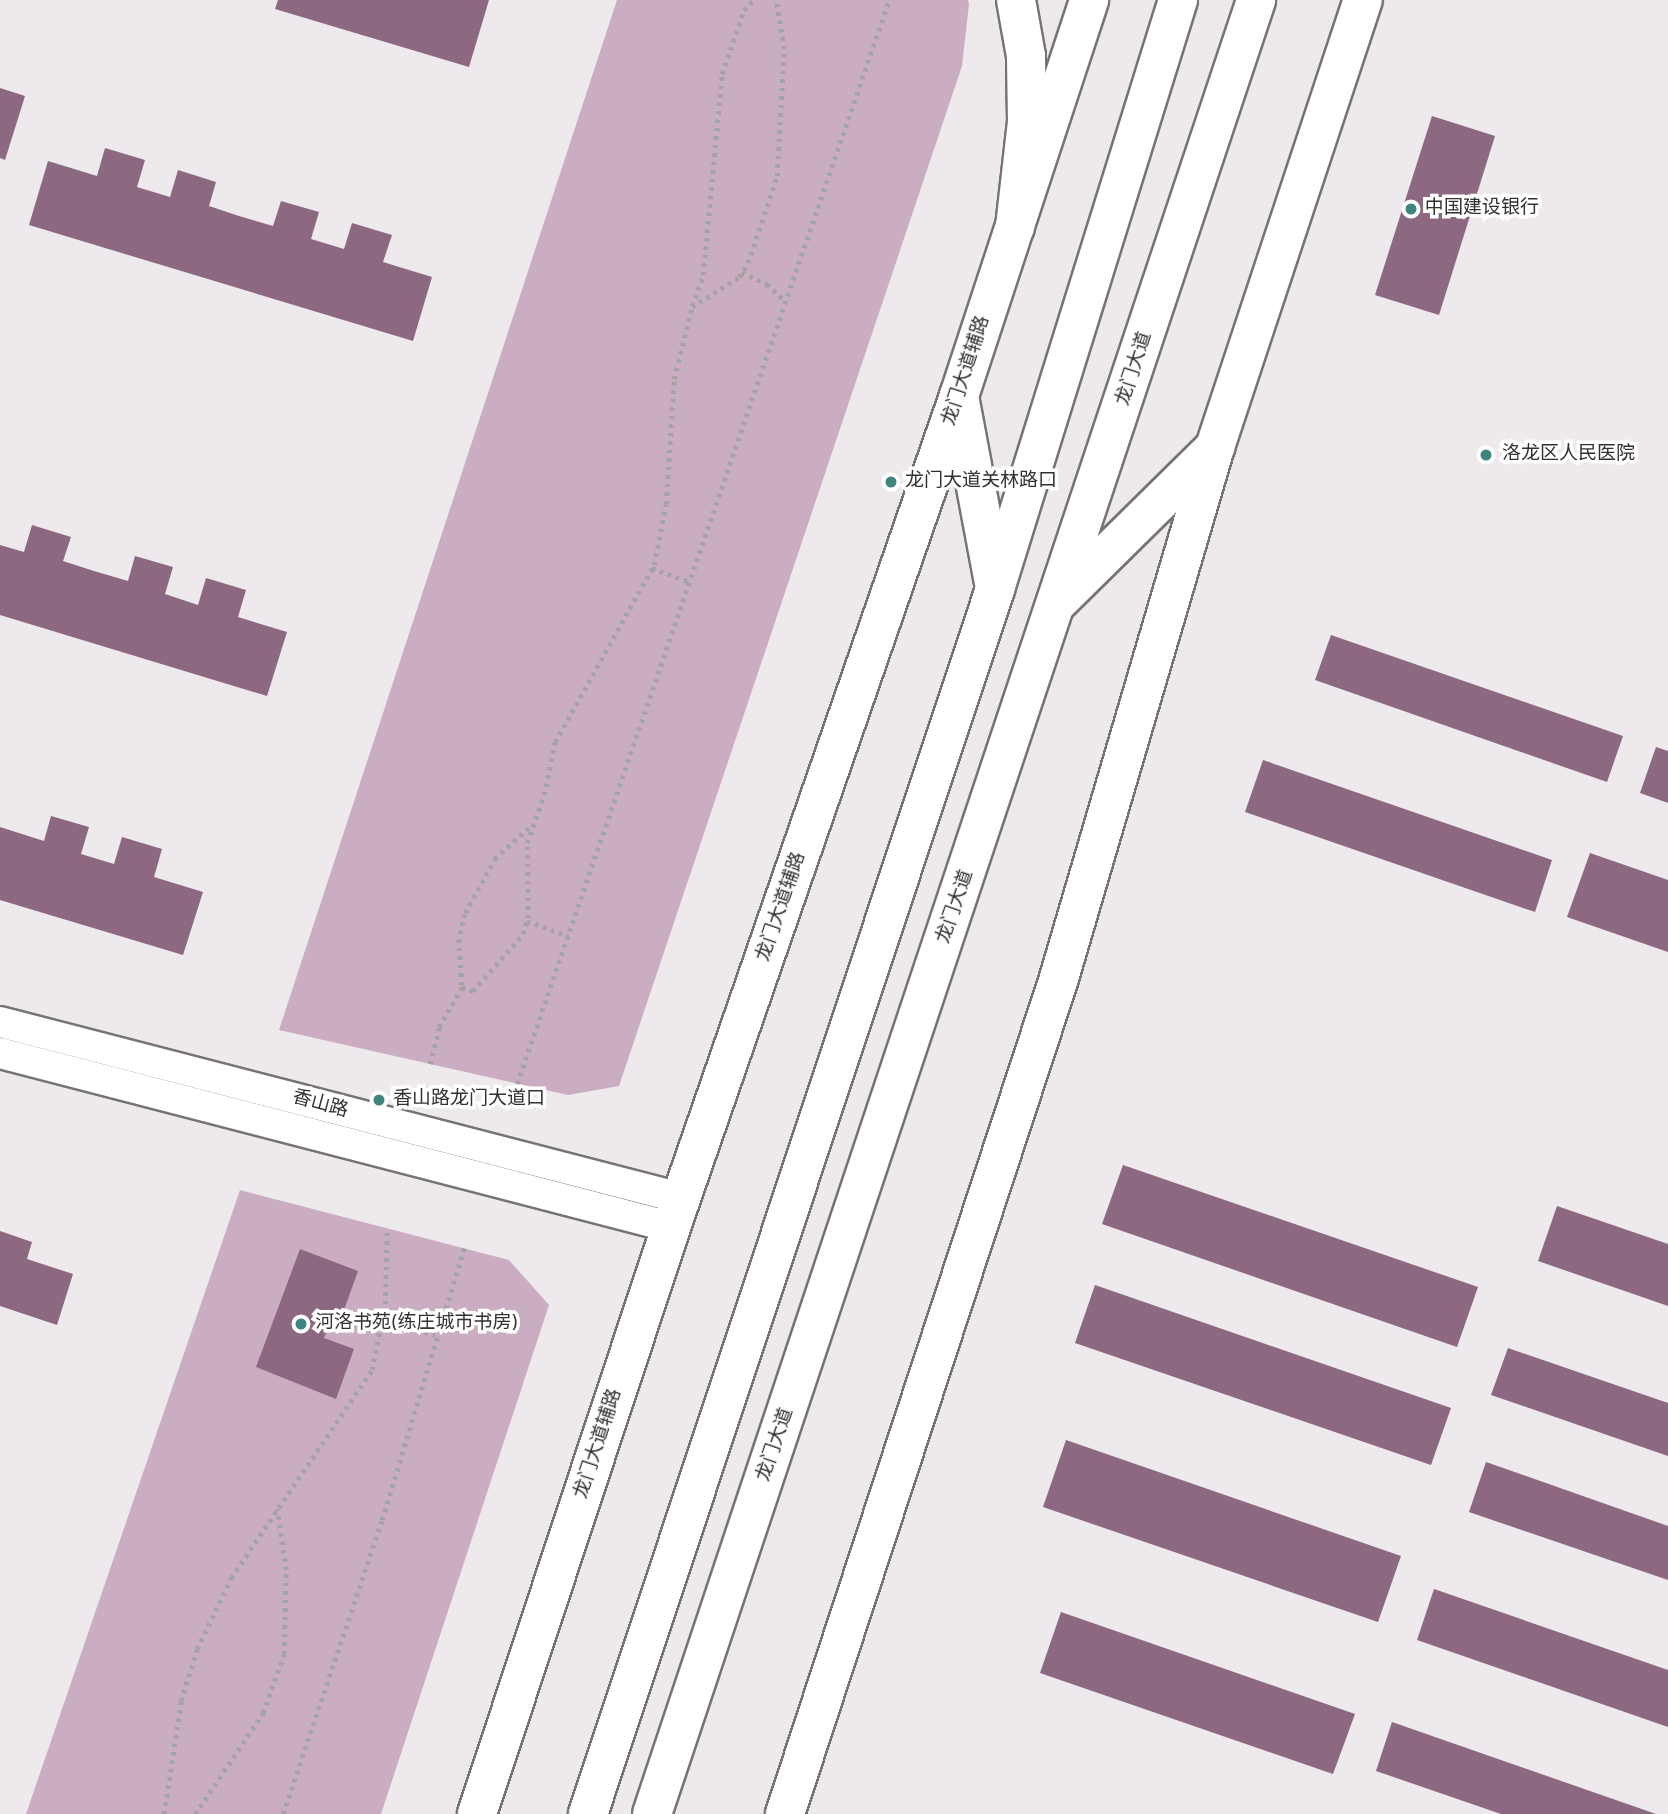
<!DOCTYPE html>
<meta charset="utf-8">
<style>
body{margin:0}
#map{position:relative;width:1668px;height:1814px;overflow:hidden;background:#ede9ec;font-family:Overpass,"Noto Sans SC",sans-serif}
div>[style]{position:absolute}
.green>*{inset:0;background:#cbadc1}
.building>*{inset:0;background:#8c6881}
.path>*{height:4.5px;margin-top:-2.25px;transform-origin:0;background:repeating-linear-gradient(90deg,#a5a2a4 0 3.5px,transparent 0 8.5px)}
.roads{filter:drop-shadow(2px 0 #767375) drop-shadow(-2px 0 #767375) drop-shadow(0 2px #767375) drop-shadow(0 -2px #767375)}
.minor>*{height:30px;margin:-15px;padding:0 15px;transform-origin:15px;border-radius:15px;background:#fff}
.secondary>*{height:38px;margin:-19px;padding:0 19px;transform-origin:19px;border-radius:19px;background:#fff}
.primary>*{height:38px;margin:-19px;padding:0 19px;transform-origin:19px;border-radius:19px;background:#fff}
.trunk>*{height:38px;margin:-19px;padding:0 19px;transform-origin:19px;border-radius:19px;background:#fff}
.dots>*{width:19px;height:19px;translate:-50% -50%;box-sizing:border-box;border:4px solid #fff;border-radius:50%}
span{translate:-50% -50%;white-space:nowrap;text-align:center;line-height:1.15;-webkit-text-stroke:7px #fff;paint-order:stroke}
.poi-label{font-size:19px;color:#323031}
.left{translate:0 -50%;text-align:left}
.street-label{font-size:19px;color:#323031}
</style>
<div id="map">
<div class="green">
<i style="clip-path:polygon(617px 0,968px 0,969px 4px,962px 66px,619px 1086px,568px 1095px,279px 1030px)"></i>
<i style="clip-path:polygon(240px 1190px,509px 1260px,549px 1305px,381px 1814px,26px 1814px)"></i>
</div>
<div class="building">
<i style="clip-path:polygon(278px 0,489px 0,469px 67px,275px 9px)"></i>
<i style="clip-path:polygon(0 88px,25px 96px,5px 160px,0 158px)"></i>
<i style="clip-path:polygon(1432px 116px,1495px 136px,1439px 315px,1375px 295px)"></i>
<i style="clip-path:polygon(105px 148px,145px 160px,137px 187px,170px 197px,178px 170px,216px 182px,209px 206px,239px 216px,273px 226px,281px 201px,319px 212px,311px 239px,344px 249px,352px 223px,392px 235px,383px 262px,432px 277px,413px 341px,29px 225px,48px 161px,97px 176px)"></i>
<i style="clip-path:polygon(32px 525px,71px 537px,63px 561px,94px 571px,128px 581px,135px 556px,173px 567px,165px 594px,198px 605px,206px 578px,246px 590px,238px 617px,287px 632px,267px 696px,0 615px,0 545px,24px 552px)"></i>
<i style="clip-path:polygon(1331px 635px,1623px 736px,1607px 782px,1315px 680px)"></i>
<i style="clip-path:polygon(1656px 747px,1668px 751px,1668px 803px,1640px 793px)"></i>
<i style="clip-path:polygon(1263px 760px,1552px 860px,1535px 912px,1245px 812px)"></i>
<i style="clip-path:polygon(51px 816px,89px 827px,81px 854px,114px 864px,122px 837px,162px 849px,154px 877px,203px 892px,183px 955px,0 900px,0 827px,44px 841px)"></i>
<i style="clip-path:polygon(1590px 853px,1668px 880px,1668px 952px,1567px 917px)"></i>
<i style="clip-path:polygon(1123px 1165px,1478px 1287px,1457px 1347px,1102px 1224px)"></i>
<i style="clip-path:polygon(1557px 1206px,1668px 1244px,1668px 1306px,1538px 1261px)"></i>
<i style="clip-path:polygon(0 1231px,32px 1242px,27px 1259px,73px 1274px,57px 1325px,0 1306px)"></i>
<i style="clip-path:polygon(300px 1249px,358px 1271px,344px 1310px,336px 1308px,324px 1338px,354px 1349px,336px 1399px,256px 1367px)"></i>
<i style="clip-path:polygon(1095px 1285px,1451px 1408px,1431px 1465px,1075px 1343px)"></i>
<i style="clip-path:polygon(1508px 1348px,1668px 1403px,1668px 1456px,1491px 1395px)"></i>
<i style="clip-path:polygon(1066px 1440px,1401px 1556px,1378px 1622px,1043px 1507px)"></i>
<i style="clip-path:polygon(1486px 1462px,1668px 1526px,1668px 1580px,1469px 1512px)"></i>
<i style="clip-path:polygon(1434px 1589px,1668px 1670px,1668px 1727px,1417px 1640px)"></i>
<i style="clip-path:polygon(1061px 1612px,1355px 1714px,1333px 1774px,1040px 1673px)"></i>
<i style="clip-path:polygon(1392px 1722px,1656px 1814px,1501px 1814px,1376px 1771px)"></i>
</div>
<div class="path">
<i style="left:742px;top:272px;width:28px;rotate:26deg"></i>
<i style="left:767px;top:284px;width:26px;rotate:43deg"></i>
<i style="left:692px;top:306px;width:33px;rotate:-70deg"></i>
<i style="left:703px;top:275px;width:202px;rotate:-84.6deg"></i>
<i style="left:722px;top:74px;width:68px;rotate:-71deg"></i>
<i style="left:744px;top:10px;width:13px;rotate:-48deg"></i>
<i style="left:652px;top:568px;width:40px;rotate:20.2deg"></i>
<i style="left:529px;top:828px;width:45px;rotate:137.7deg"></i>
<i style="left:496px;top:858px;width:64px;rotate:119deg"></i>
<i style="left:465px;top:914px;width:26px;rotate:103deg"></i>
<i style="left:459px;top:939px;width:48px;rotate:86.4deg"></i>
<i style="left:462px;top:987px;width:12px;rotate:20deg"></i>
<i style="left:473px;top:991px;width:76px;rotate:-48.7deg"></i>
<i style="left:523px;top:934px;width:17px;rotate:-73deg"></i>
<i style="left:528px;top:918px;width:75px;rotate:-90.8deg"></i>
<i style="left:527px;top:843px;width:51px;rotate:-70.5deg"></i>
<i style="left:544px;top:795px;width:54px;rotate:-78.3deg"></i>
<i style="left:555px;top:742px;width:203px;rotate:-60.8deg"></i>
<i style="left:654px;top:565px;width:62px;rotate:-78.9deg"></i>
<i style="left:666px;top:504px;width:125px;rotate:-86.3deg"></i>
<i style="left:674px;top:379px;width:74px;rotate:-76deg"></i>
<i style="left:692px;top:307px;width:56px;rotate:-32.6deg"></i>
<i style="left:739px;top:277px;width:17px;rotate:-57deg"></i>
<i style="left:748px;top:263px;width:92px;rotate:-71.6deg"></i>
<i style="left:777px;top:176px;width:127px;rotate:-86.8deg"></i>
<i style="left:784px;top:49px;width:50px;rotate:-99.3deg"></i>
<i style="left:527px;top:921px;width:44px;rotate:20.1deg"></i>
<i style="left:430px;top:1064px;width:38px;rotate:-76deg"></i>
<i style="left:439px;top:1027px;width:46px;rotate:-60.1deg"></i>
<i style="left:517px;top:1084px;width:1146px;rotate:-71.06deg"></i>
<i style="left:384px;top:1320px;width:53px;rotate:16.4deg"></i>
<i style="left:164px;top:1814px;width:114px;rotate:-81.4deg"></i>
<i style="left:181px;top:1701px;width:54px;rotate:-72.9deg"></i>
<i style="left:197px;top:1649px;width:79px;rotate:-64.4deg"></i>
<i style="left:231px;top:1578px;width:251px;rotate:-55.9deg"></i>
<i style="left:372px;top:1370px;width:67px;rotate:-78.9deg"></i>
<i style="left:385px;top:1304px;width:76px;rotate:-88.5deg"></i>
<i style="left:195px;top:1814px;width:122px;rotate:-56deg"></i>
<i style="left:263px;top:1713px;width:63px;rotate:-70.4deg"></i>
<i style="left:284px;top:1654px;width:84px;rotate:-88.6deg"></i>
<i style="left:286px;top:1570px;width:62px;rotate:-98.4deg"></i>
<i style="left:283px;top:1814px;width:310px;rotate:-71.4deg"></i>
<i style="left:382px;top:1520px;width:284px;rotate:-73.2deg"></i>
</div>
<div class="roads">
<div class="minor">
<i style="left:0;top:1022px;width:703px;rotate:14.49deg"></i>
<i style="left:0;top:1053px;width:693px;rotate:14.54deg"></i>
</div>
<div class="secondary">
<i style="left:477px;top:1814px;width:618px;rotate:-71.71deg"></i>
<i style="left:671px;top:1227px;width:879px;rotate:-70.89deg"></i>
<i style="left:959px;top:396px;width:417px;rotate:-71.8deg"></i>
<i style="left:785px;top:1814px;width:880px;rotate:-71.85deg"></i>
<i style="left:1059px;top:978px;width:553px;rotate:-73.63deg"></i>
<i style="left:1215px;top:447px;width:471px;rotate:-71.7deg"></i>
</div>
<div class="primary">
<i style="left:1015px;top:227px;width:106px;rotate:-83.5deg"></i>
<i style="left:1027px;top:122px;width:66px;rotate:-90.9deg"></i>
<i style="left:1026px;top:56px;width:57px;rotate:-100.1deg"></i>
<i style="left:959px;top:396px;width:196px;rotate:79.4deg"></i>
<i style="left:1058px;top:602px;width:221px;rotate:-44.6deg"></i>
</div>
<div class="trunk">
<i style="left:588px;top:1814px;width:1291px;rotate:-71.62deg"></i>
<i style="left:995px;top:589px;width:617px;rotate:-72.74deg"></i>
<i style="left:652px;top:1814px;width:1912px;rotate:-71.58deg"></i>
</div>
</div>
<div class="dots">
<i style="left:1411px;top:209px;background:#3e8580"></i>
<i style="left:1486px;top:455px;background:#3e8580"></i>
<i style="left:891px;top:482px;background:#3e8580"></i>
<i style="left:379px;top:1100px;background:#3e8580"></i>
<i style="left:301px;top:1324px;background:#3e8580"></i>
</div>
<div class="poi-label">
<span class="left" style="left:1425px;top:209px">中国建设银行</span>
<span class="left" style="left:1502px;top:455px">洛龙区人民医院</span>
<span class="left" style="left:905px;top:482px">龙门大道关林路口</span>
<span class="left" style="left:393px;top:1100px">香山路龙门大道口</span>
<span class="left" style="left:315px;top:1324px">河洛书苑(练庄城市书房)</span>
</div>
<div class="street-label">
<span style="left:1135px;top:369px;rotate:-72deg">龙门大道</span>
<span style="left:967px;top:371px;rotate:-72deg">龙门大道辅路</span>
<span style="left:782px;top:907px;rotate:-71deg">龙门大道辅路</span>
<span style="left:956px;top:907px;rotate:-71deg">龙门大道</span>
<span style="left:320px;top:1105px;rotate:15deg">香山路</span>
<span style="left:599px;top:1444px;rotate:-72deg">龙门大道辅路</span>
<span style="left:776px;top:1445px;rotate:-71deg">龙门大道</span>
</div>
</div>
